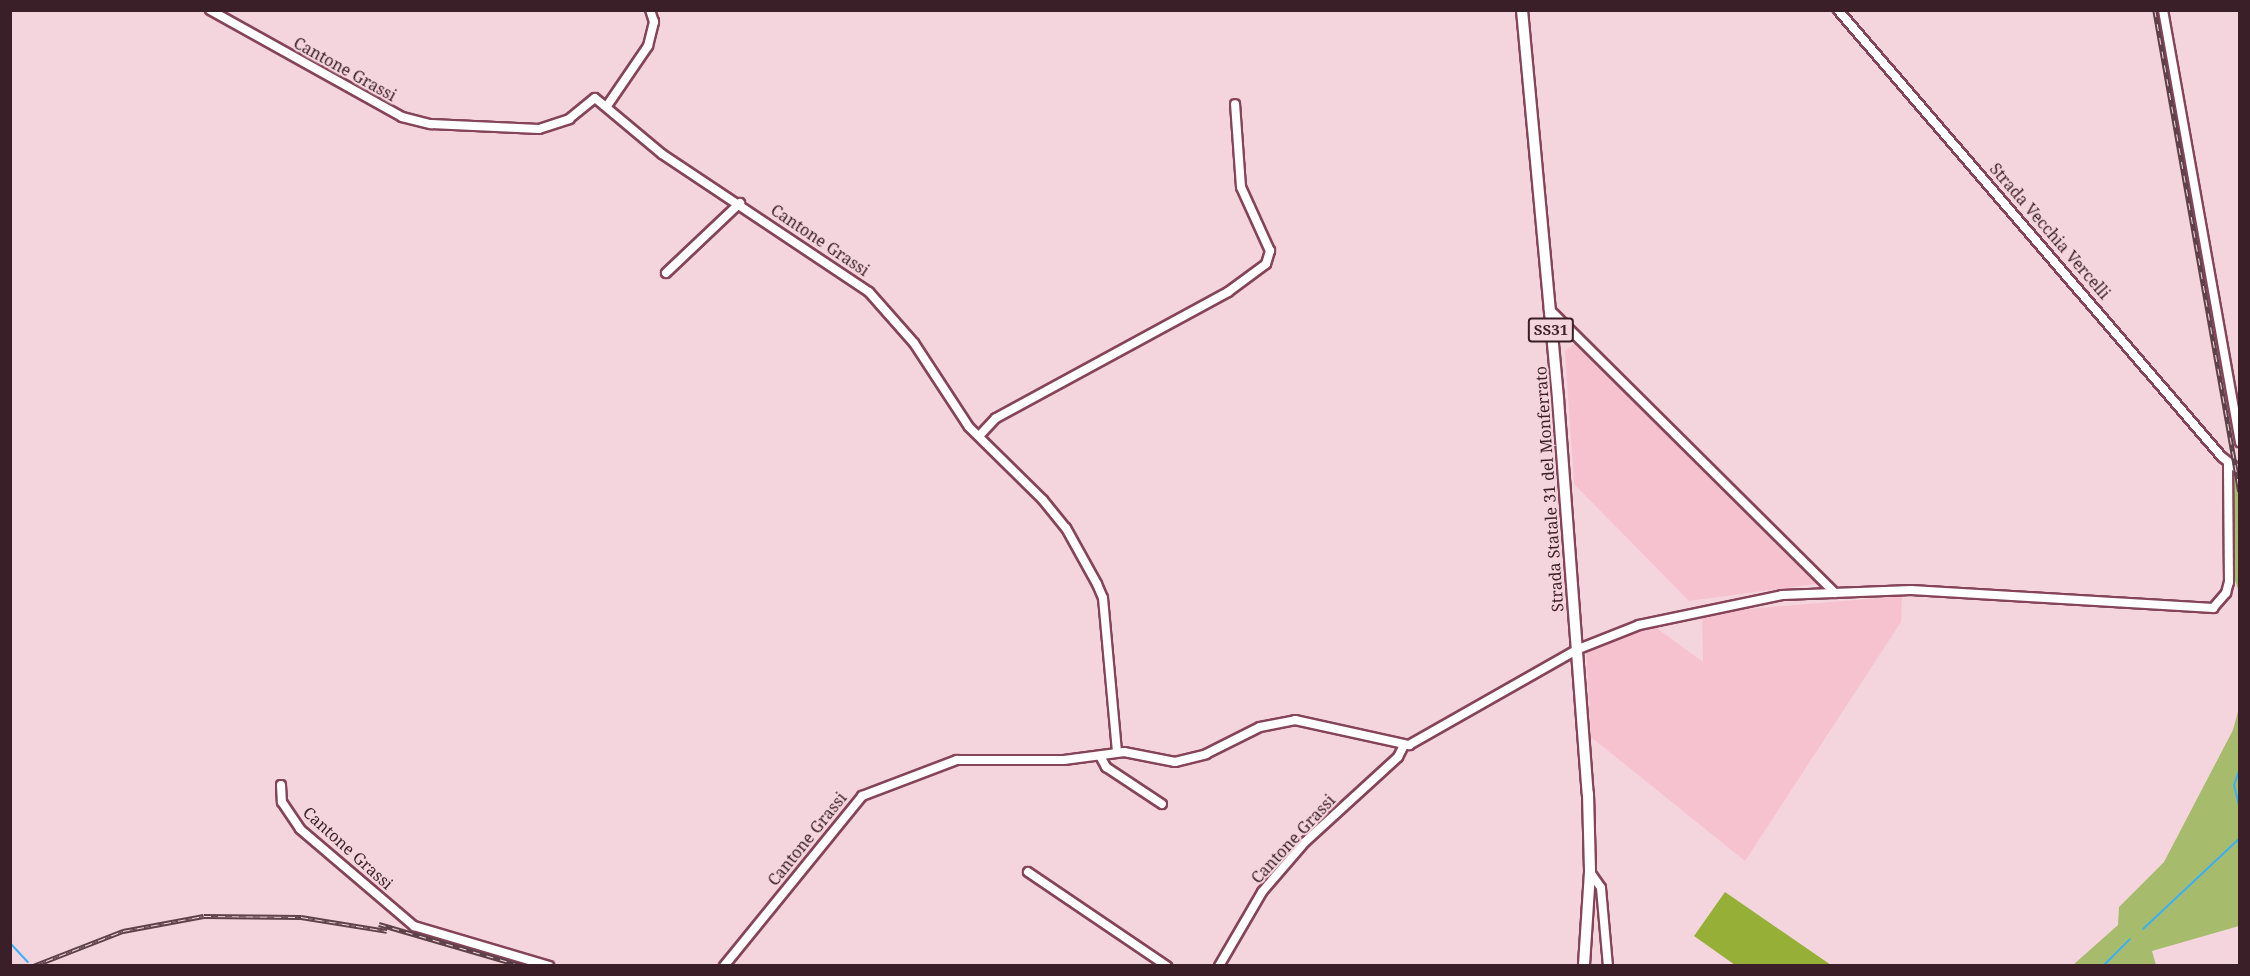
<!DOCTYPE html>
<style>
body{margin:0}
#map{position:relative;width:2250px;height:976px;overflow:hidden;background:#f5d5dd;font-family:"Noto Serif",serif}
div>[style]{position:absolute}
.built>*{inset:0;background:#f6c2d0}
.green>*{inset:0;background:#a6bb6c}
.forest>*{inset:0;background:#95af37}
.stream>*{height:2px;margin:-1px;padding:0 1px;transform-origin:1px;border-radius:1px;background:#3bb0f9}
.roads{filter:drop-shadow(2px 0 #854459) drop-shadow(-2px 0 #854459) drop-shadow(0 2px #854459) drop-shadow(0 -2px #854459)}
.minor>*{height:8px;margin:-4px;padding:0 4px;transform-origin:4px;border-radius:4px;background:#fff}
.major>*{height:10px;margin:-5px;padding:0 5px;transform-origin:5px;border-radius:5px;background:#fff}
.rail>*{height:4.5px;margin-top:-2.25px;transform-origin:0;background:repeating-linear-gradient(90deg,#f5d5dd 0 7px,#5e414a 0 14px);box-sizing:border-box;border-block:2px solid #5e414a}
span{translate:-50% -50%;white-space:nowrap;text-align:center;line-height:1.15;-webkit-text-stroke:4.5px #f5d5dd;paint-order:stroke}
.shield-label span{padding:2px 4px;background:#f5d5dd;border:2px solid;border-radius:4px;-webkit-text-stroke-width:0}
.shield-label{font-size:15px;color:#3b1f28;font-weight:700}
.street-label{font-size:16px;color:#3b1f28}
.frame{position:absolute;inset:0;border:12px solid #3b1f28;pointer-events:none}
</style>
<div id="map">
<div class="built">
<i style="clip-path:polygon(1575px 343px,1816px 584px,1689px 601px,1574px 484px,1565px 351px)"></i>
<i style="clip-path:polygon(1902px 596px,1901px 622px,1745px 861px,1591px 737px,1586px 651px,1654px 626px,1703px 662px,1702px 613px)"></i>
</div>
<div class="green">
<i style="clip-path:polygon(2227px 468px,2239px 478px,2239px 592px,2225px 551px)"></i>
<i style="clip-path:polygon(2239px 708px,2239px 926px,2152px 951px,2156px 965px,2073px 965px,2118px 925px,2119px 907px,2164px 862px,2233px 730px)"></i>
</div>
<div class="forest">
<i style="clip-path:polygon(1725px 892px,1831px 965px,1735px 965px,1694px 936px)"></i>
</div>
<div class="stream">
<i style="left:2240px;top:768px;width:18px;rotate:109deg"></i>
<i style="left:2234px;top:785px;width:25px;rotate:76deg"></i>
<i style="left:2143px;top:929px;width:133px;rotate:-43.2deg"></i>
<i style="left:10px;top:943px;width:26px;rotate:47deg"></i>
<i style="left:2103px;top:966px;width:38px;rotate:-45deg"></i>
</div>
<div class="roads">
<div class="minor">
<i style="left:210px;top:10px;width:220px;rotate:29.1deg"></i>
<i style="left:402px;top:117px;width:30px;rotate:14deg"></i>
<i style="left:431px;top:124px;width:108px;rotate:2.7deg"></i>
<i style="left:539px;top:129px;width:32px;rotate:-18deg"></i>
<i style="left:569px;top:119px;width:33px;rotate:-39deg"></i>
<i style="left:595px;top:98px;width:87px;rotate:39.9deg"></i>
<i style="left:662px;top:154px;width:249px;rotate:33.7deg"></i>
<i style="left:869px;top:292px;width:68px;rotate:48.6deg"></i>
<i style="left:914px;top:343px;width:100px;rotate:56.8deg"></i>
<i style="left:969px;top:427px;width:104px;rotate:44.6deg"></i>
<i style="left:1043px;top:500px;width:36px;rotate:51deg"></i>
<i style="left:1066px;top:528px;width:64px;rotate:61deg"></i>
<i style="left:1097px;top:584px;width:15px;rotate:67deg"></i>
<i style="left:1103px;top:598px;width:155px;rotate:84.8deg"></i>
<i style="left:1838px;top:10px;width:589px;rotate:49.34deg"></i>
<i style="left:2222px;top:457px;width:23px;rotate:38deg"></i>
<i style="left:2163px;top:10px;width:439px;rotate:79.9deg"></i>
<i style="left:607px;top:106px;width:73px;rotate:-55.7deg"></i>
<i style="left:648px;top:46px;width:25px;rotate:-76deg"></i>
<i style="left:654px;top:22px;width:13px;rotate:-108deg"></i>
<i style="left:666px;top:273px;width:102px;rotate:-43.4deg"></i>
<i style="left:1549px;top:309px;width:403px;rotate:44.8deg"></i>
<i style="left:980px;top:435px;width:23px;rotate:-47deg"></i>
<i style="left:996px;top:418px;width:264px;rotate:-28.5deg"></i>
<i style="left:1228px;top:292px;width:47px;rotate:-36.4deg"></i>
<i style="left:1266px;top:264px;width:14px;rotate:-73deg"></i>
<i style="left:1270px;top:251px;width:70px;rotate:-114.4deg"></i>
<i style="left:1241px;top:187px;width:83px;rotate:-94.1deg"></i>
<i style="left:1100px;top:756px;width:13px;rotate:61deg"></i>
<i style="left:1106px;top:767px;width:67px;rotate:33.5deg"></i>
<i style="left:281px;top:785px;width:17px;rotate:87deg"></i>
<i style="left:282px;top:802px;width:32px;rotate:56deg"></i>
<i style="left:300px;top:829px;width:150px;rotate:40.4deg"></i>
<i style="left:414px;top:926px;width:141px;rotate:16.5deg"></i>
<i style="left:1028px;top:872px;width:168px;rotate:34.1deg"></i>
<i style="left:1590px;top:872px;width:19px;rotate:55deg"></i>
<i style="left:1601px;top:888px;width:78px;rotate:84.9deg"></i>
<i style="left:724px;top:966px;width:219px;rotate:-50.9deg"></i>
<i style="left:862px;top:796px;width:102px;rotate:-20.8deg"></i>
<i style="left:957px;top:760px;width:107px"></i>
<i style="left:1064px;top:760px;width:61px;rotate:-7.6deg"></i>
<i style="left:1124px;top:752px;width:52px;rotate:11.1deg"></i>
<i style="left:1175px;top:762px;width:32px;rotate:-14deg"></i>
<i style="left:1206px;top:754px;width:60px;rotate:-26.6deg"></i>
<i style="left:1260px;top:727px;width:36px;rotate:-11deg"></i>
<i style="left:1295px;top:720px;width:117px;rotate:12.4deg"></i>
<i style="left:1409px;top:745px;width:192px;rotate:-29.6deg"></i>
<i style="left:1576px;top:650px;width:68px;rotate:-21.6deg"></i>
<i style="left:1639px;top:625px;width:146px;rotate:-11.8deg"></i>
<i style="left:1782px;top:595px;width:129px;rotate:-2.2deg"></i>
<i style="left:1911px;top:590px;width:303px;rotate:3.4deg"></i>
<i style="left:2213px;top:608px;width:20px;rotate:-49deg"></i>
<i style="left:2226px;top:593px;width:11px;rotate:-75deg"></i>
<i style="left:2229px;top:582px;width:120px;rotate:-90.5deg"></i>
<i style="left:1219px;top:966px;width:86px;rotate:-59.8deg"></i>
<i style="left:1262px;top:892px;width:66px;rotate:-49.3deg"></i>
<i style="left:1305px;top:842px;width:126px;rotate:-42.4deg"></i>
<i style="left:1398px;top:757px;width:13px;rotate:-63deg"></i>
</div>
<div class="major">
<i style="left:1522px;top:10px;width:391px;rotate:84.7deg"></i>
<i style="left:1558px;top:399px;width:396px;rotate:85.7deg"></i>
<i style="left:1588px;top:794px;width:78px;rotate:88.5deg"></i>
<i style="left:1590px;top:872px;width:94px;rotate:93.7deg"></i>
</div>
</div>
<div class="rail">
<i style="left:2155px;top:10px;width:489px;rotate:80deg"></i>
<i style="left:379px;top:924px;width:150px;rotate:16.3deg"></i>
<i style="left:33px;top:966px;width:97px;rotate:-21.3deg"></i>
<i style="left:123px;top:931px;width:82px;rotate:-10.5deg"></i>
<i style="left:204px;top:916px;width:97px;rotate:0.6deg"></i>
<i style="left:301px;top:917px;width:87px;rotate:9.2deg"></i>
</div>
<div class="shield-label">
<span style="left:1551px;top:330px">SS31</span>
</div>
<div class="street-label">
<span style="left:345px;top:69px;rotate:29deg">Cantone Grassi</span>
<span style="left:2050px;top:231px;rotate:49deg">Strada Vecchia Vercelli</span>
<span style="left:820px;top:240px;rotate:34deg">Cantone Grassi</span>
<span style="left:1549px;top:489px;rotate:-94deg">Strada Statale 31 del Monferrato</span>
<span style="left:807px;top:839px;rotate:-51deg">Cantone Grassi</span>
<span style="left:1293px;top:839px;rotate:-47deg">Cantone Grassi</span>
<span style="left:348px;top:848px;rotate:42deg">Cantone Grassi</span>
</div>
<div class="frame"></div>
</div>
